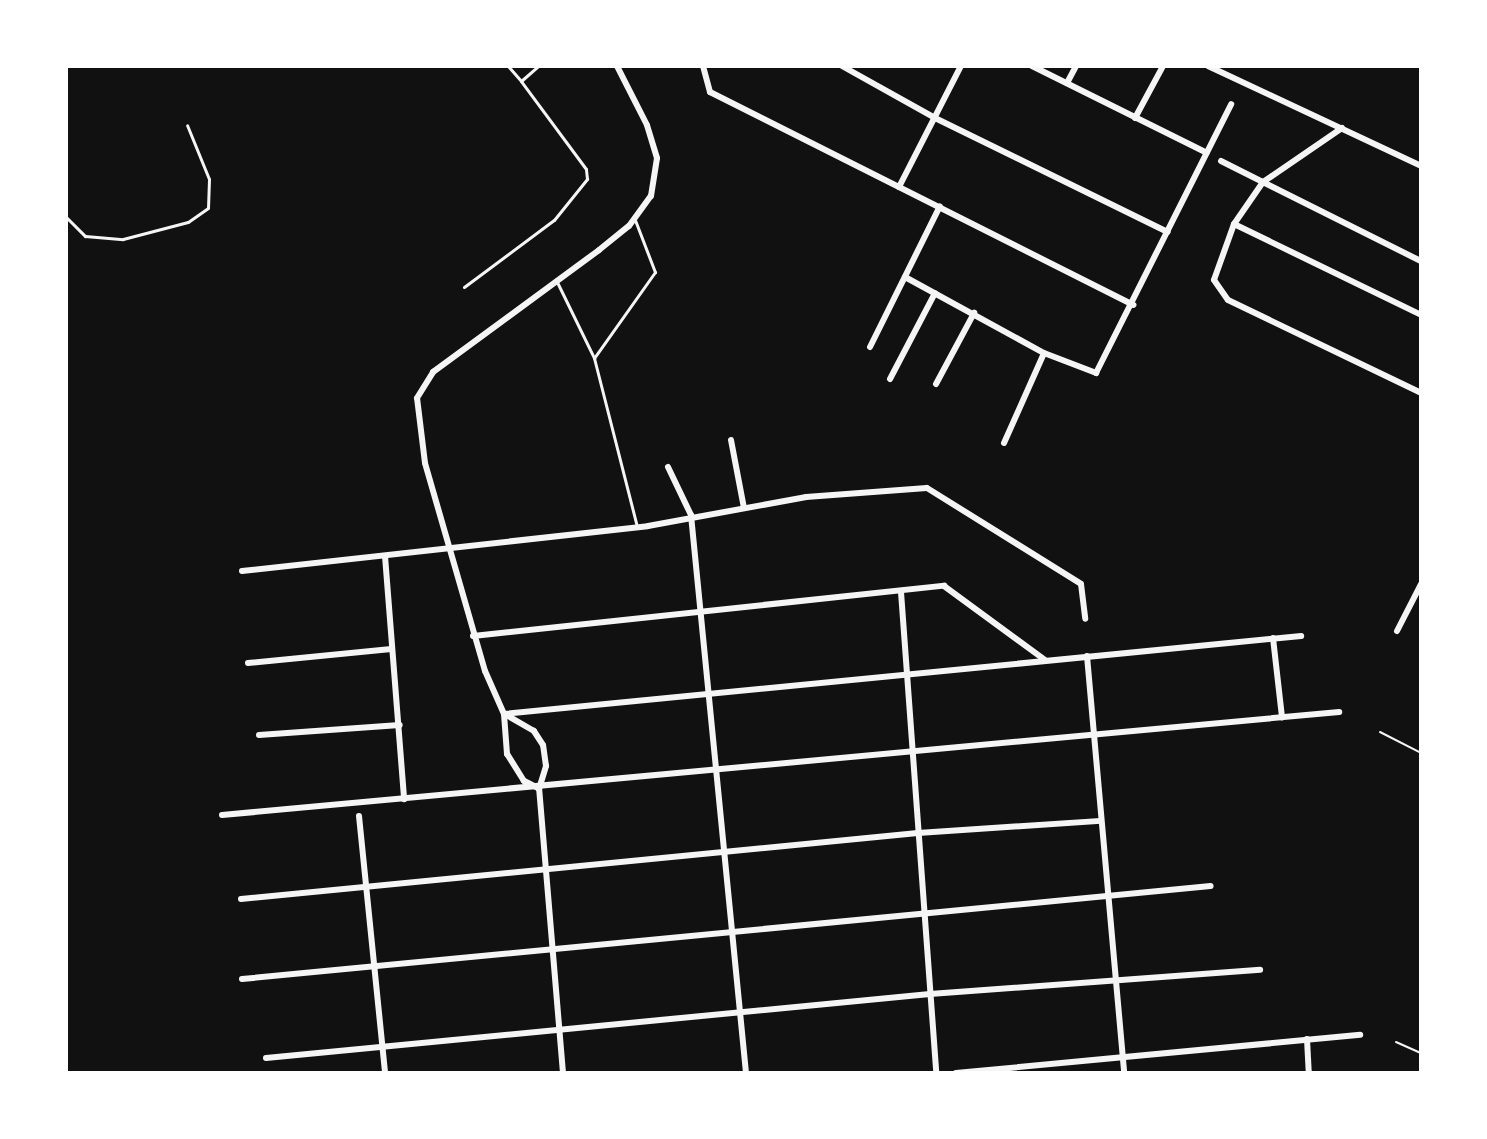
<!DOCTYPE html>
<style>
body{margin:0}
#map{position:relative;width:1487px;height:1139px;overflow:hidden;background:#111;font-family:Commissioner,sans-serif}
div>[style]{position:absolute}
.path>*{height:2px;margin:-1px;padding:0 1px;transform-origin:1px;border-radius:1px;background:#f5f5f5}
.service>*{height:3px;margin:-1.5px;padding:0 1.5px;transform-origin:1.5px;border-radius:1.5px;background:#f5f5f5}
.minor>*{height:6px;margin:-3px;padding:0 3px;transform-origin:3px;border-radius:3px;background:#f5f5f5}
span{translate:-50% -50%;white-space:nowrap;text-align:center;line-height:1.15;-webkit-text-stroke:7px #fff;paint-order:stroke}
.frame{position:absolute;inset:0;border:68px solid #fff;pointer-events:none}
</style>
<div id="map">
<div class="path">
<i style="left:1380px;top:732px;width:46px;rotate:27.1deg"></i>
<i style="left:1396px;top:1042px;width:27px;rotate:24deg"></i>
</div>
<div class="service">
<i style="left:508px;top:66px;width:20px;rotate:49deg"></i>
<i style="left:66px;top:217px;width:27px;rotate:45deg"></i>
<i style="left:85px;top:236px;width:38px;rotate:5deg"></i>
<i style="left:123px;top:239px;width:67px;rotate:-14.7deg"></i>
<i style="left:188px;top:222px;width:24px;rotate:-35deg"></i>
<i style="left:208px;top:208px;width:29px;rotate:-88deg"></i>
<i style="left:209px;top:179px;width:58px;rotate:-112.2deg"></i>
<i style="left:635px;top:220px;width:56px;rotate:69deg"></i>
<i style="left:655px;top:272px;width:105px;rotate:125.3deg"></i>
<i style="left:594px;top:358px;width:174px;rotate:75.7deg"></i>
<i style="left:557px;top:282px;width:85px;rotate:64deg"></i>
<i style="left:464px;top:287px;width:112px;rotate:-36.7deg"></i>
<i style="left:554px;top:220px;width:53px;rotate:-51.2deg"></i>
<i style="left:587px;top:179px;width:10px;rotate:-96deg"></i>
<i style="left:586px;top:169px;width:109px;rotate:-126.5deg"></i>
<i style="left:521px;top:81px;width:23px;rotate:-41deg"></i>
</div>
<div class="minor">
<i style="left:703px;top:66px;width:27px;rotate:75deg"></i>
<i style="left:710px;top:92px;width:474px;rotate:26.7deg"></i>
<i style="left:842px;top:66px;width:107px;rotate:29.2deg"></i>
<i style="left:935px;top:118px;width:259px;rotate:26.1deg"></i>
<i style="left:1032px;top:66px;width:195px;rotate:26.4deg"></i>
<i style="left:1208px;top:66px;width:235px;rotate:25.1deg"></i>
<i style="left:1067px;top:83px;width:19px;rotate:-62deg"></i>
<i style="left:1135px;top:118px;width:59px;rotate:-61.7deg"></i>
<i style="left:1342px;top:128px;width:96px;rotate:145.6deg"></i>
<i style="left:1263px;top:182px;width:51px;rotate:124.6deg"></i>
<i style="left:1234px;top:224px;width:59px;rotate:109.7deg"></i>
<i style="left:1214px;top:280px;width:24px;rotate:55deg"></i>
<i style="left:1228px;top:300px;width:214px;rotate:25.7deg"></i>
<i style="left:1221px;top:161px;width:224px;rotate:26.6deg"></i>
<i style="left:899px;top:187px;width:136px;rotate:-62.9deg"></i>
<i style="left:1234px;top:224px;width:208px;rotate:25.9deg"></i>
<i style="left:905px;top:277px;width:158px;rotate:28.7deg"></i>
<i style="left:1044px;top:353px;width:56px;rotate:21deg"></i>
<i style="left:1096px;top:373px;width:301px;rotate:-63.3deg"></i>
<i style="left:870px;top:347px;width:157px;rotate:-63.6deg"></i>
<i style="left:890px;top:379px;width:97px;rotate:-62.4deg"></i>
<i style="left:936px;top:384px;width:81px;rotate:-61.8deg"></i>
<i style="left:731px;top:440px;width:69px;rotate:79.2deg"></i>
<i style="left:1004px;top:443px;width:98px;rotate:-66deg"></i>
<i style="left:668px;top:467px;width:53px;rotate:64.4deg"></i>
<i style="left:691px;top:515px;width:561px;rotate:84.37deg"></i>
<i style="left:385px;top:556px;width:244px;rotate:85.5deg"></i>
<i style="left:242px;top:571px;width:408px;rotate:-6.3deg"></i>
<i style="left:648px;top:526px;width:161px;rotate:-10.4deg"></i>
<i style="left:806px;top:497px;width:121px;rotate:-4.3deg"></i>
<i style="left:927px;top:488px;width:181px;rotate:31.9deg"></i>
<i style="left:1081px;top:584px;width:35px;rotate:83deg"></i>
<i style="left:901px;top:592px;width:482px;rotate:85.8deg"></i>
<i style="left:1397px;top:631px;width:53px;rotate:-62.9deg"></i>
<i style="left:473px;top:636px;width:474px;rotate:-6.1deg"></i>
<i style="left:944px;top:586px;width:125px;rotate:36.2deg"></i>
<i style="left:1273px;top:638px;width:80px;rotate:83.5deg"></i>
<i style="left:1087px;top:656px;width:419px;rotate:84.9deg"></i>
<i style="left:248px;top:663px;width:144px;rotate:-5.6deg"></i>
<i style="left:259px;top:735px;width:141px;rotate:-4.1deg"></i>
<i style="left:538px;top:788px;width:16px;rotate:-153deg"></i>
<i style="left:524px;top:781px;width:32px;rotate:-122deg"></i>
<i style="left:507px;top:754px;width:40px;rotate:-94.3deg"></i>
<i style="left:504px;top:714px;width:801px;rotate:-5.59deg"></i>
<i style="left:222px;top:815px;width:1122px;rotate:-5.27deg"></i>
<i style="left:359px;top:816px;width:258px;rotate:84.2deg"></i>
<i style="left:241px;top:899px;width:680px;rotate:-5.57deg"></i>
<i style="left:918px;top:833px;width:183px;rotate:-3.8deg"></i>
<i style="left:242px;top:979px;width:973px;rotate:-5.48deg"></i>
<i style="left:1307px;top:1039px;width:34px;rotate:87deg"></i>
<i style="left:266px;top:1058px;width:667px;rotate:-5.51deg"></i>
<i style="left:930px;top:994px;width:331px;rotate:-4.2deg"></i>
<i style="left:563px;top:1073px;width:285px;rotate:-94.8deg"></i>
<i style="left:539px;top:789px;width:24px;rotate:-73deg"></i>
<i style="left:546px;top:766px;width:21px;rotate:-98deg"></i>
<i style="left:543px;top:745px;width:17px;rotate:-123deg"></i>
<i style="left:534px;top:731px;width:34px;rotate:-150deg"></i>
<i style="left:504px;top:714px;width:47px;rotate:-113.8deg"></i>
<i style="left:485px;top:671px;width:216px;rotate:-106.1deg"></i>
<i style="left:425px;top:463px;width:65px;rotate:-97deg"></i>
<i style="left:417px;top:398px;width:31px;rotate:-58deg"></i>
<i style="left:433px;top:372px;width:206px;rotate:-36.3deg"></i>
<i style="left:599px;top:250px;width:38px;rotate:-39deg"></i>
<i style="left:629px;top:226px;width:37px;rotate:-54deg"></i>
<i style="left:651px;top:196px;width:38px;rotate:-81deg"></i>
<i style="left:657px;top:158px;width:34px;rotate:-107deg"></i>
<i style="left:647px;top:125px;width:66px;rotate:-117deg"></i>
<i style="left:956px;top:1073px;width:406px;rotate:-5.4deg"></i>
</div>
<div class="frame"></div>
</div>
